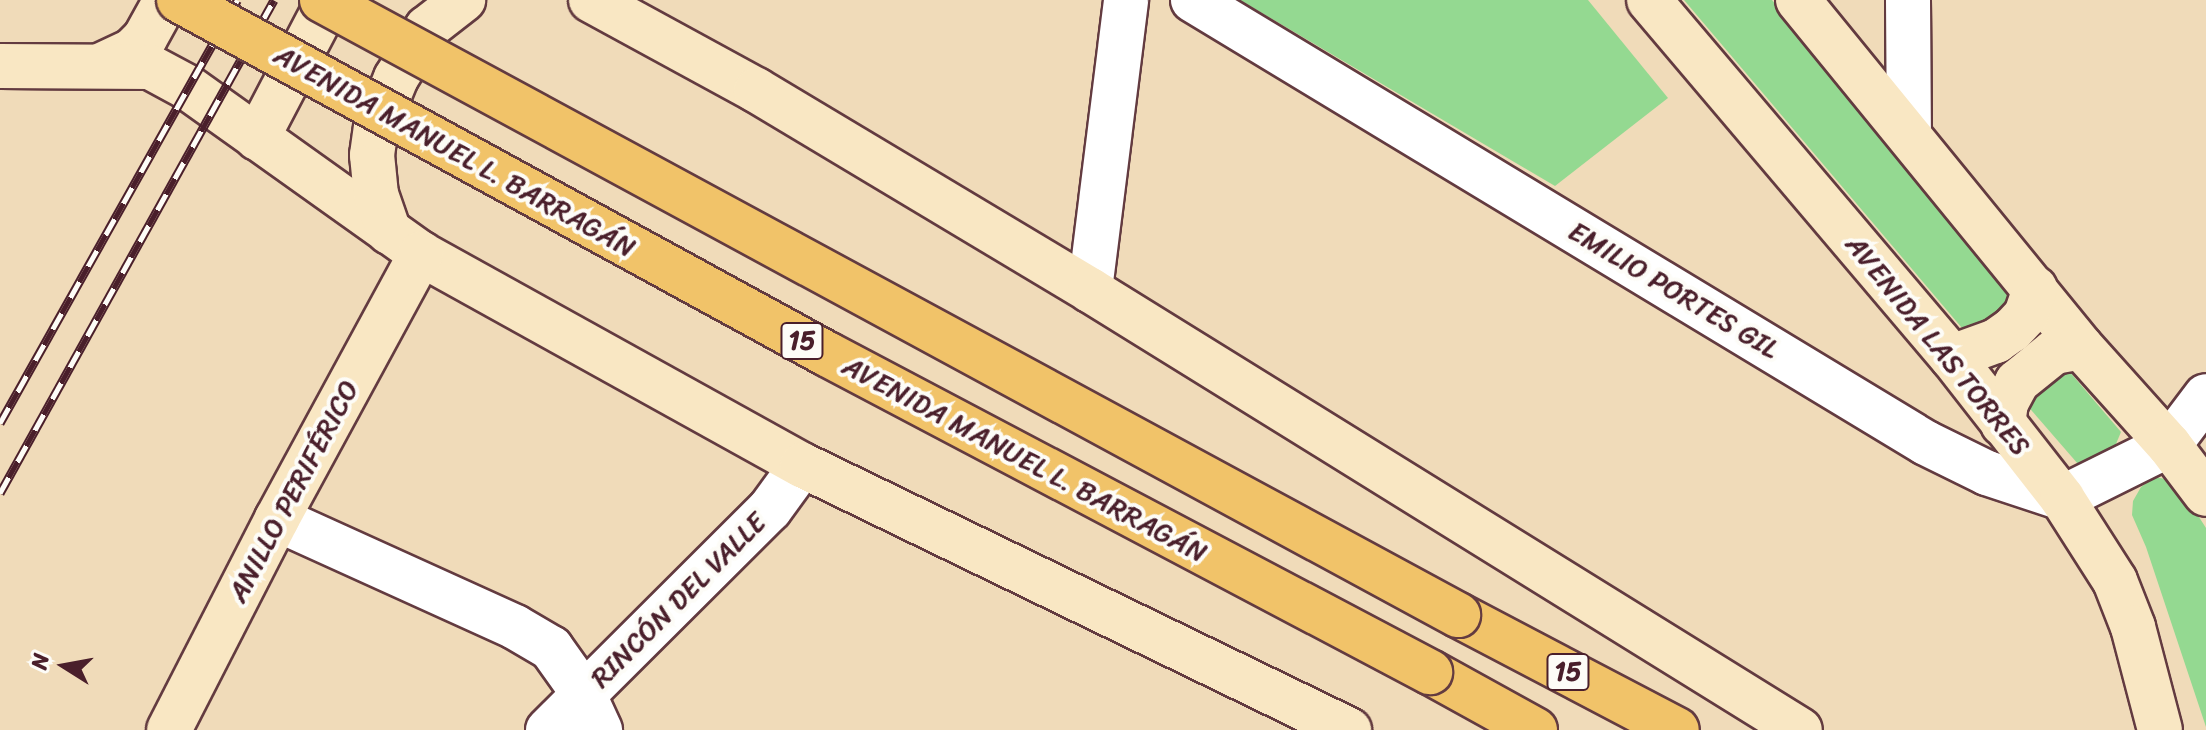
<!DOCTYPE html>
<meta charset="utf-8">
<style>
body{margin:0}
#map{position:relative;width:2206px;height:730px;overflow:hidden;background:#f0dbb9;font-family:Sriracha,sans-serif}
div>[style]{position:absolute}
.green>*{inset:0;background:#94d991}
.roads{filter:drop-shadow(2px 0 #633b40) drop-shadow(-2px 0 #633b40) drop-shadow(0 2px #633b40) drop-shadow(0 -2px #633b40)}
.street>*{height:44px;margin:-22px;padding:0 22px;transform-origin:22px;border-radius:22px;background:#fff}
.secondary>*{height:44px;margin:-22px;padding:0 22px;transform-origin:22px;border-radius:22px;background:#f9e7c3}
.highway>*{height:44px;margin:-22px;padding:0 22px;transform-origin:22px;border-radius:22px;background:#f1c369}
.rail>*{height:9px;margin-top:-4.5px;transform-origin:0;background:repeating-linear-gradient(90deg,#fdfcf7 0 18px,#4a1f2b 0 36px);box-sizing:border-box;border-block:2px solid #4a1f2b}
.bridges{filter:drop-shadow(2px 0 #633b40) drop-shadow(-2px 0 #633b40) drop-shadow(0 2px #633b40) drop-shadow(0 -2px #633b40)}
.highway-bridge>*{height:44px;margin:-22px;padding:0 22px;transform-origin:22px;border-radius:22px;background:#f1c369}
span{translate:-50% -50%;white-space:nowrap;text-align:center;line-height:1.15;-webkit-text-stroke:8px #fdfcf7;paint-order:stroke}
.shield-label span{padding:2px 6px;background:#fdfcf7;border:2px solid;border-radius:6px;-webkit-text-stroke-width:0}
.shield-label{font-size:26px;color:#4a1f2b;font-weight:700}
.street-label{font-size:28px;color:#4a1f2b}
.north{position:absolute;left:24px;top:626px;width:80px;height:80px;-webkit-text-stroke:6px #fdfcf7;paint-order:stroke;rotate:281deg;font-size:22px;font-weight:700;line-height:32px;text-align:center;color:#4a1f2b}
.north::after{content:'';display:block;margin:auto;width:28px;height:36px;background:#4a1f2b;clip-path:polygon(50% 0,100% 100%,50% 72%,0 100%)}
</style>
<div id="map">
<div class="green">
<i style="clip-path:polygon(1240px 0,1588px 0,1668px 98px,1555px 186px)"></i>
<i style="clip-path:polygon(1684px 0,1772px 0,2010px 282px,2009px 307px,1974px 332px,1962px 328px)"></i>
<i style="clip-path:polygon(2069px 371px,2121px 432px,2113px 451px,2095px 462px,2078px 464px,2025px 403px,2039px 376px)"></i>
<i style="clip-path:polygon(2155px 477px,2176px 481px,2206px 528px,2206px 727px,2146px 547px,2132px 515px,2133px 501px,2141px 487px)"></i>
</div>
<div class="roads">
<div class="street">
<i style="left:1193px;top:0;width:856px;rotate:31.15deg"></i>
<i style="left:1926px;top:443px;width:68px;rotate:26.2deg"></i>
<i style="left:1987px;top:473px;width:79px;rotate:18.4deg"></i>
<i style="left:2062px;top:498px;width:119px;rotate:-26.4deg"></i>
<i style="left:2169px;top:445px;width:61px;rotate:-52.9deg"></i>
<i style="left:1908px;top:0;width:133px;rotate:89.6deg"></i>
<i style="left:1090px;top:290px;width:292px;rotate:-82.9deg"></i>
<i style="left:277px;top:519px;width:261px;rotate:24.4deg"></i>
<i style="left:515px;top:627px;width:42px;rotate:30.3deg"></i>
<i style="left:551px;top:648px;width:55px;rotate:54.6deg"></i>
<i style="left:583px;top:693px;width:41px;rotate:65.3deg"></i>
<i style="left:548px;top:730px;width:313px;rotate:-44.9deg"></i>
<i style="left:770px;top:509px;width:54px;rotate:-54deg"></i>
</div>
<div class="secondary">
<i style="left:591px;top:0;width:188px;rotate:28.6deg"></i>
<i style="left:756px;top:90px;width:389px;rotate:30.9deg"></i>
<i style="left:1090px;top:290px;width:835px;rotate:31.79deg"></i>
<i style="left:1649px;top:0;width:468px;rotate:49.7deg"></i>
<i style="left:1952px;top:357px;width:179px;rotate:52deg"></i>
<i style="left:2062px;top:498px;width:98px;rotate:57.4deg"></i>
<i style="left:2115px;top:581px;width:49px;rotate:68.6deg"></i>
<i style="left:2133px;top:627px;width:106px;rotate:75.3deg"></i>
<i style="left:1798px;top:0;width:448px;rotate:50.8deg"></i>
<i style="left:2081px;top:347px;width:132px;rotate:48.1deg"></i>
<i style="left:2169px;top:445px;width:61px;rotate:52.9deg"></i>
<i style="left:102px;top:65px;width:33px;rotate:-25deg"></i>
<i style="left:132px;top:51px;width:18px;rotate:-45deg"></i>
<i style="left:145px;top:38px;width:43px;rotate:-61.1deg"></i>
<i style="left:0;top:66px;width:150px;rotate:0.4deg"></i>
<i style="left:150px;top:67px;width:42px;rotate:28.4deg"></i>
<i style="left:187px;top:87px;width:287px;rotate:35.5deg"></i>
<i style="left:421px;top:254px;width:436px;rotate:29deg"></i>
<i style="left:802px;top:465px;width:608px;rotate:25.85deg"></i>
<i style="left:257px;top:138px;width:156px;rotate:-62.4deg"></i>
<i style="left:389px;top:232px;width:39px;rotate:-109deg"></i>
<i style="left:376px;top:195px;width:40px;rotate:-95.7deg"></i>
<i style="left:372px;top:155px;width:28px;rotate:-82deg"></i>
<i style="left:376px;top:127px;width:53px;rotate:-67.8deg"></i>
<i style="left:396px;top:78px;width:59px;rotate:-58.2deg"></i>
<i style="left:427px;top:28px;width:46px;rotate:-37.9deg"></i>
<i style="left:1952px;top:357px;width:47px;rotate:-20deg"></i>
<i style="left:1996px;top:341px;width:19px;rotate:-35deg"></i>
<i style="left:2012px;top:330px;width:21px;rotate:-47deg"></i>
<i style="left:2026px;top:315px;width:28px;rotate:-71deg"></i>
<i style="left:2003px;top:424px;width:21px;rotate:-82deg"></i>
<i style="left:2006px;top:403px;width:24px;rotate:-62deg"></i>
<i style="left:2017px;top:382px;width:48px;rotate:-39deg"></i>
<i style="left:2054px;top:352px;width:27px;rotate:-10deg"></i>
<i style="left:169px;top:730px;width:237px;rotate:-62.9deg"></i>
<i style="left:277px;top:519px;width:302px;rotate:-61.5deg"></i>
</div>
<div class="highway">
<i style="left:1458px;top:615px;width:247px;rotate:27.7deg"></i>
<i style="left:1430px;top:672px;width:120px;rotate:28.9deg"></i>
</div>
</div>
<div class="rail">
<i style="left:0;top:423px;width:485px;rotate:-60.7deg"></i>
<i style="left:0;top:493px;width:564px;rotate:-60.94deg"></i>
</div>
<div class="bridges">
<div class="highway-bridge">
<i style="left:179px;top:0;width:738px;rotate:28.65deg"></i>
<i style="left:827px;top:354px;width:682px;rotate:27.81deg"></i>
<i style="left:322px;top:0;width:1292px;rotate:28.43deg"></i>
</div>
</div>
<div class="shield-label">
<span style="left:802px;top:341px">15</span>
<span style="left:1568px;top:672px">15</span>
</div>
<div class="street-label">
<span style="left:455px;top:151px;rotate:29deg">AVENIDA MANUEL L. BARRAGÁN</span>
<span style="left:1674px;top:290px;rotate:31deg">EMILIO PORTES GIL</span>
<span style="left:1938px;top:345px;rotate:51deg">AVENIDA LAS TORRES</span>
<span style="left:1025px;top:459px;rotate:28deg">AVENIDA MANUEL L. BARRAGÁN</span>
<span style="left:293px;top:491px;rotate:-62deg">ANILLO PERIFÉRICO</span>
<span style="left:678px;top:600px;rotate:-45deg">RINCÓN DEL VALLE</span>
</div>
<div class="north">N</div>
</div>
